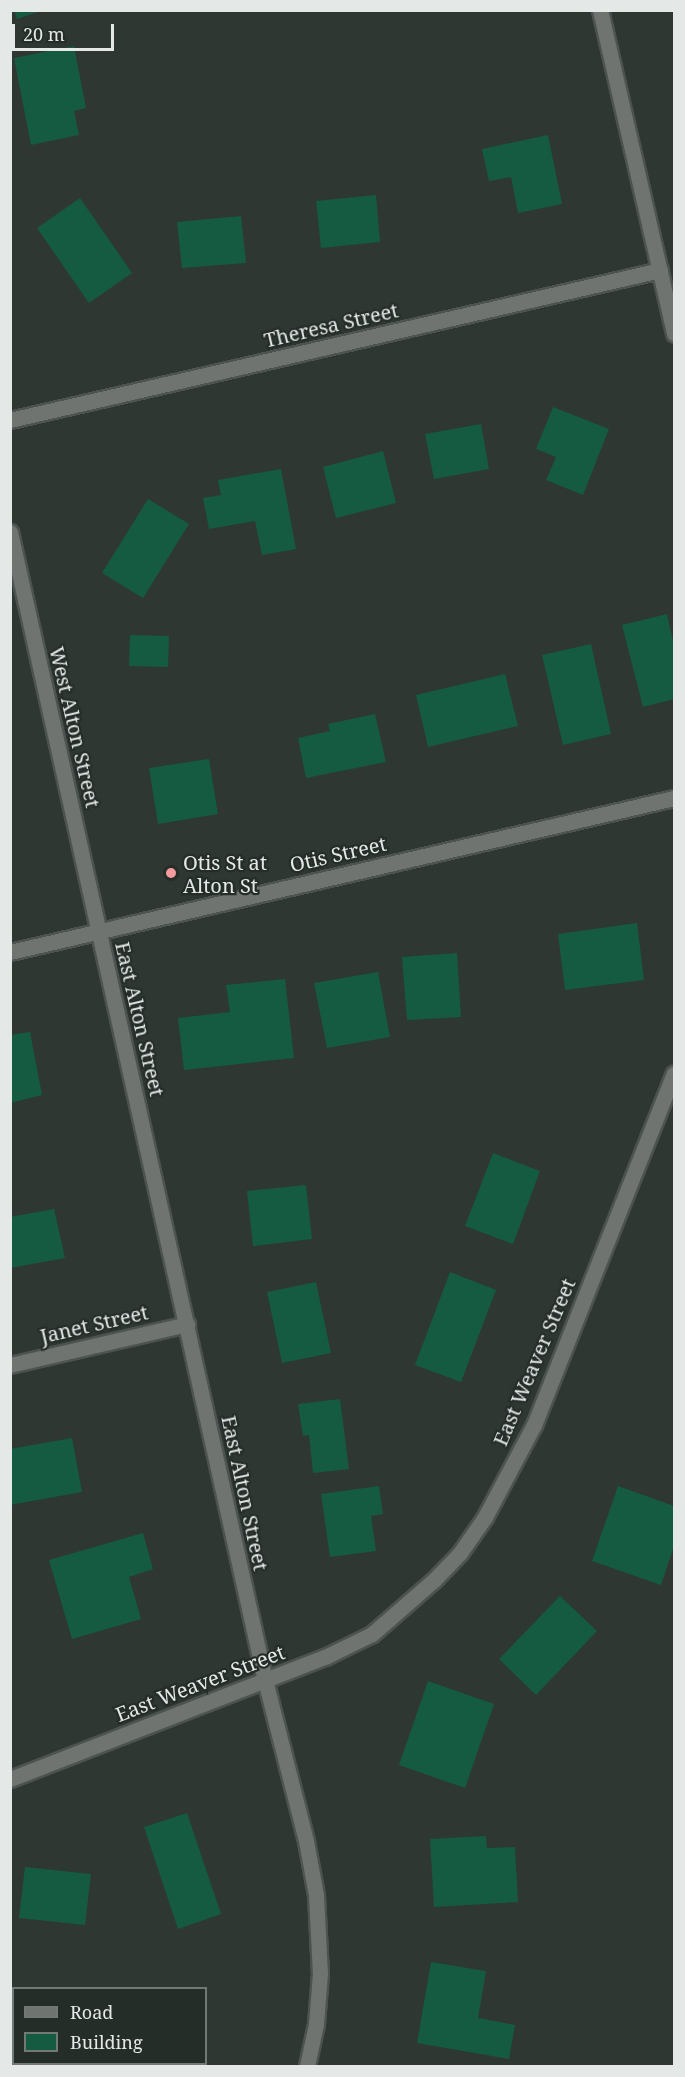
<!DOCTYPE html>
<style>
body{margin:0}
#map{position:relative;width:685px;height:2077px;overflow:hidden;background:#2f3733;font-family:"Noto Serif",serif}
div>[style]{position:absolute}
.building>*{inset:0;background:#145b41}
.roads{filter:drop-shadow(2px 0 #4c5350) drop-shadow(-2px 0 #4c5350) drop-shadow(0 2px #4c5350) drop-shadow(0 -2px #4c5350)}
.minor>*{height:15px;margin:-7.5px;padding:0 7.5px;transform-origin:7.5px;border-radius:7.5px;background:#6f7471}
.dots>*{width:16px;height:16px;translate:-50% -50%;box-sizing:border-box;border:3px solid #252d29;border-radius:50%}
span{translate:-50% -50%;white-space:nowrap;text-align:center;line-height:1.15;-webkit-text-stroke:4.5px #252d29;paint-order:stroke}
.street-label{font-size:20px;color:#e4e9e7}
.poi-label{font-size:20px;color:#e4e9e7}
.left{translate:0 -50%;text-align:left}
.frame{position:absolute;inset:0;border:12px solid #e4e9e7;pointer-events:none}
.legend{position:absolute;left:12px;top:1987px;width:195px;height:78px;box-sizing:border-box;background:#252d29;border:2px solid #717875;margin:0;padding:8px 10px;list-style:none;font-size:18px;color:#e4e9e7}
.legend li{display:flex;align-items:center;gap:12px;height:30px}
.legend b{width:30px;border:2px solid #717875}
.scale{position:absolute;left:12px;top:24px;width:102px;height:27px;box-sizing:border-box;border:3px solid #e4e9e7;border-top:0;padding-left:8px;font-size:18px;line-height:21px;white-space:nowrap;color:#e4e9e7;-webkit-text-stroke:4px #252d29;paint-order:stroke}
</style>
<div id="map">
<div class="building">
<i style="clip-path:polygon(14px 10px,39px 10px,40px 11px,17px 19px)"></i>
<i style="clip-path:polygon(74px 46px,86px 108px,74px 111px,79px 135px,31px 145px,14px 58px)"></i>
<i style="clip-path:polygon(548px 135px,562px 204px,518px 213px,511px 177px,489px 181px,482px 149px)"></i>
<i style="clip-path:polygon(376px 195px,380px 242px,321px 248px,316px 201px)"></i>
<i style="clip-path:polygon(80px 198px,132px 273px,89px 303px,37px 228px)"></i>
<i style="clip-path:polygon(241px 216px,246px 263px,182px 268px,177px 222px)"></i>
<i style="clip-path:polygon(553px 407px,609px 429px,583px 495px,546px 480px,556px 457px,536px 449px)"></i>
<i style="clip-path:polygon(481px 424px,489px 469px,434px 479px,425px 434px)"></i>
<i style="clip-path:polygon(383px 451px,396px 503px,336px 518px,323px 467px)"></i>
<i style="clip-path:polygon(281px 469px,296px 549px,262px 555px,255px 521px,209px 529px,203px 498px,221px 495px,218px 480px)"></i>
<i style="clip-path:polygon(148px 499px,189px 524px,143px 598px,102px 573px)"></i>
<i style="clip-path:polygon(667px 614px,674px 646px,674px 699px,643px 707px,622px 625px)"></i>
<i style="clip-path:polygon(130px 635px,169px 636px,168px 667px,129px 666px)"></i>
<i style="clip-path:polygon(591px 644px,611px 734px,563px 745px,542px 655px)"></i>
<i style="clip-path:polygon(505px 674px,518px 726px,428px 747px,416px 695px)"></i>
<i style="clip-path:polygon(375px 714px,386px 762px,306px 778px,298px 738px,330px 731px,328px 724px)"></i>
<i style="clip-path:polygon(209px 759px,218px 814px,158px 824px,149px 768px)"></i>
<i style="clip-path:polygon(637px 923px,644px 980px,565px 990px,558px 934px)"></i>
<i style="clip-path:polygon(457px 953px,461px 1017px,407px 1020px,402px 957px)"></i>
<i style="clip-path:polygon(378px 972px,390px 1037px,327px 1048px,314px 983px)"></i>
<i style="clip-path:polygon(285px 979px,294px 1058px,184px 1070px,178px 1018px,230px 1012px,226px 985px)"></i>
<i style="clip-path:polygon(30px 1032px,42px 1095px,10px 1103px,10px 1035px)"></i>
<i style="clip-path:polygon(493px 1153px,540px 1171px,513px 1244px,465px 1226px)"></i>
<i style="clip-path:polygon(306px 1185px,312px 1239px,253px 1246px,247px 1191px)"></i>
<i style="clip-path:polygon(54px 1209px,65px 1258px,10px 1268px,10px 1217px)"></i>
<i style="clip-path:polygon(450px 1272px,496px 1290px,461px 1382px,415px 1365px)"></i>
<i style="clip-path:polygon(316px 1282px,331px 1353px,282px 1363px,267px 1292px)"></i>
<i style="clip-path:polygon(340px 1399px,349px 1469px,313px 1473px,309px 1435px,303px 1436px,298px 1404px)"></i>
<i style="clip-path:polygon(72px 1438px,82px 1492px,10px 1505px,10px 1449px)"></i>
<i style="clip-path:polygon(379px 1486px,383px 1514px,371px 1516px,376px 1551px,330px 1557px,321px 1494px)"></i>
<i style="clip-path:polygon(618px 1486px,674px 1506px,674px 1546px,661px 1585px,592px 1561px)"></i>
<i style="clip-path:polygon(143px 1533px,153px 1569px,129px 1577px,141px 1619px,72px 1639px,49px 1560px)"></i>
<i style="clip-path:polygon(560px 1596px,597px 1631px,536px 1695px,499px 1659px)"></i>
<i style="clip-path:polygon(428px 1681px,494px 1704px,465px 1788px,399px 1765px)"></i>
<i style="clip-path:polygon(187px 1813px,221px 1914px,178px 1929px,144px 1827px)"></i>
<i style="clip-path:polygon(486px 1836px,487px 1848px,515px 1847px,518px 1902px,434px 1907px,430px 1839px)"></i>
<i style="clip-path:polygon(25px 1867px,91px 1874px,85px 1925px,19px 1918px)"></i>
<i style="clip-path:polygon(431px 1962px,486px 1971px,478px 2018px,515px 2025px,509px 2059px,417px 2043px)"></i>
</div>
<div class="roads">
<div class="minor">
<i style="left:600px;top:10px;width:332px;rotate:77.1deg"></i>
<i style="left:10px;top:420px;width:667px;rotate:-12.99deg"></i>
<i style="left:10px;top:532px;width:1176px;rotate:77.48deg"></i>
<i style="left:265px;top:1680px;width:166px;rotate:75.7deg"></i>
<i style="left:306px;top:1841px;width:55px;rotate:79.5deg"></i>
<i style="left:316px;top:1895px;width:78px;rotate:87.1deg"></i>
<i style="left:320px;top:1973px;width:51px;rotate:94.5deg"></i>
<i style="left:316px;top:2024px;width:43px;rotate:102.1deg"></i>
<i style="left:10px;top:952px;width:682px;rotate:-13.06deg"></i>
<i style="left:10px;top:1365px;width:182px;rotate:-13deg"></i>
<i style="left:10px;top:1779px;width:338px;rotate:-21.2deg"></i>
<i style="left:325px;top:1657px;width:52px;rotate:-26.1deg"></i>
<i style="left:372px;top:1634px;width:82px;rotate:-41.1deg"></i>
<i style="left:434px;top:1580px;width:37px;rotate:-46deg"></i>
<i style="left:460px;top:1553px;width:44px;rotate:-55.2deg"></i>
<i style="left:485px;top:1517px;width:104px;rotate:-62deg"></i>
<i style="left:534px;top:1425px;width:378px;rotate:-68.3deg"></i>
</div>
</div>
<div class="dots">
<i style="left:171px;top:873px;background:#f59b9e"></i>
</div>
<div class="street-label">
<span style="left:331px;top:325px;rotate:-13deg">Theresa Street</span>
<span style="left:75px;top:727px;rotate:77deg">West Alton Street</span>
<span style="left:338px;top:854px;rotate:-13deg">Otis Street</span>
<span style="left:140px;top:1019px;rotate:77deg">East Alton Street</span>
<span style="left:94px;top:1324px;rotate:-13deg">Janet Street</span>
<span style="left:534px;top:1362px;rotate:-67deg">East Weaver Street</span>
<span style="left:245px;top:1493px;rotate:78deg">East Alton Street</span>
<span style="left:200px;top:1683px;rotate:-21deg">East Weaver Street</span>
</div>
<div class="poi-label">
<span class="left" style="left:183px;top:874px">Otis St at<br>Alton St</span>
</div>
<div class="frame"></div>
<ul class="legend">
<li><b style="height:8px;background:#6f7471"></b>Road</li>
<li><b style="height:16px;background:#145b41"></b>Building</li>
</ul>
<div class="scale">20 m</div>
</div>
